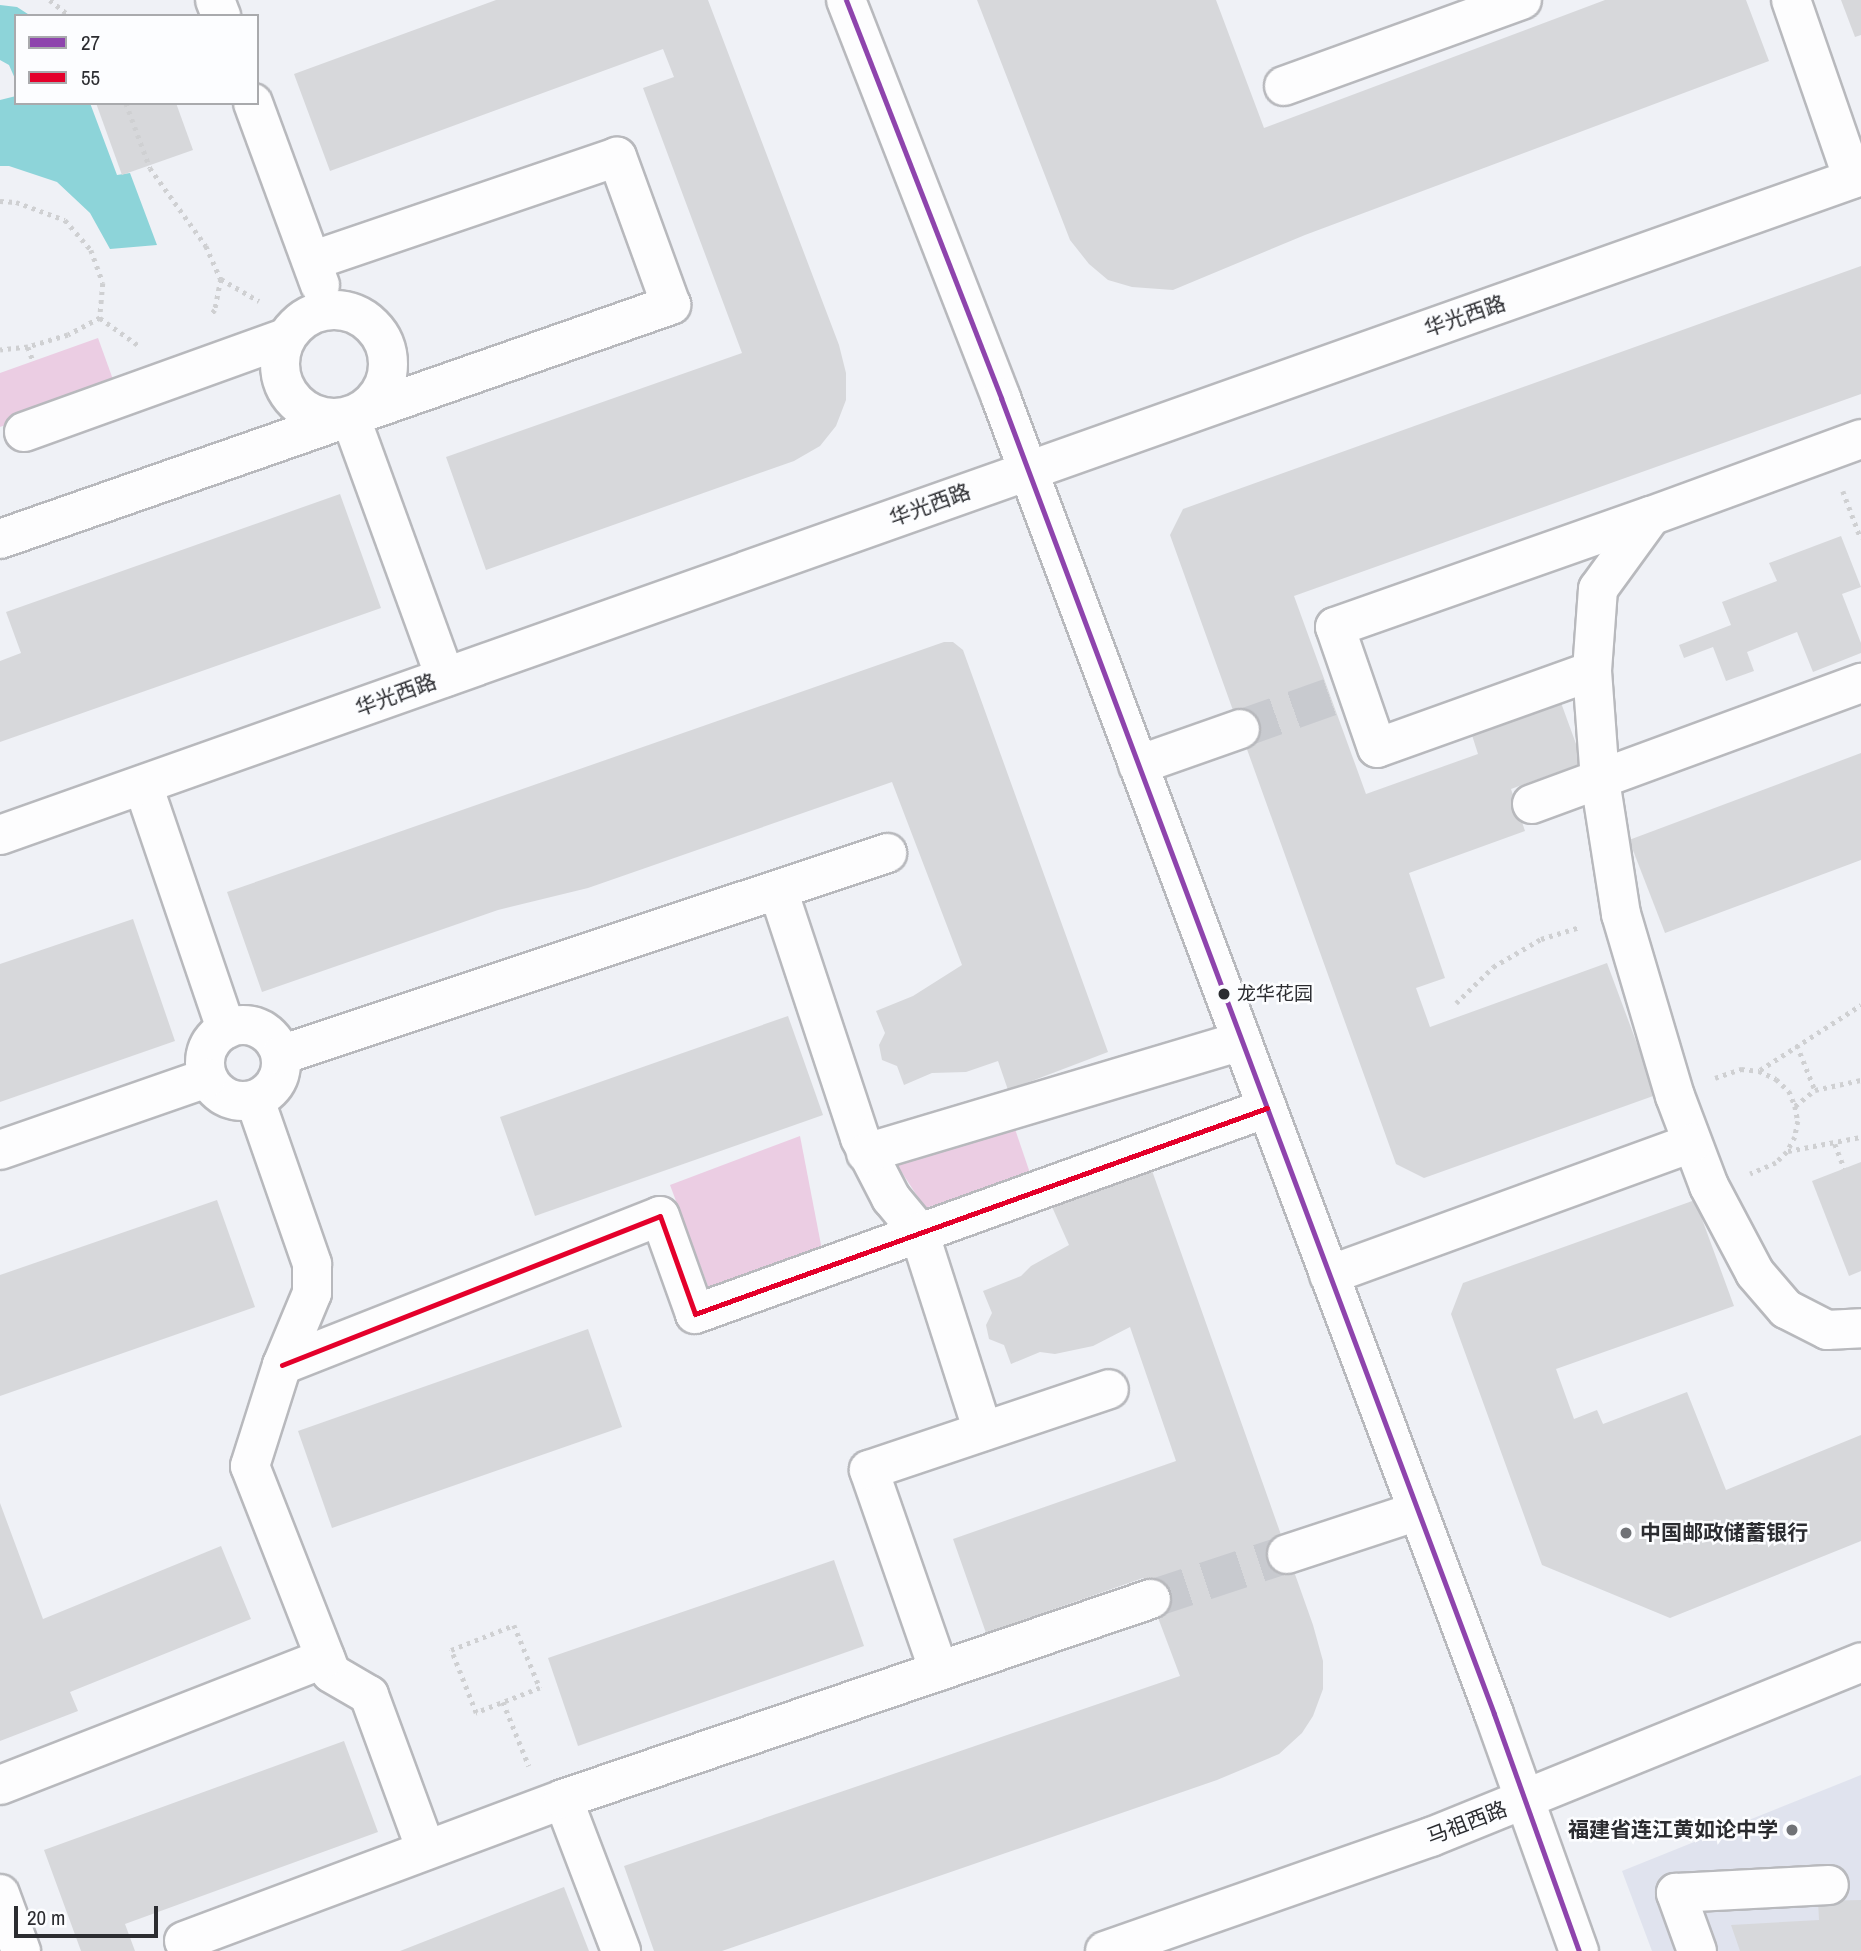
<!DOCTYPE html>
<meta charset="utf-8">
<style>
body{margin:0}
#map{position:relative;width:1861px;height:1951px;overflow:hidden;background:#eff1f6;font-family:"Archivo Narrow","Noto Sans SC",sans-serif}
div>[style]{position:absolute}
.built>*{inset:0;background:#e0e3ee}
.green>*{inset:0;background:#ebcde3}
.water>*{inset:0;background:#8dd4d9}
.building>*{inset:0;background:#d7d8db}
.minor-tunnel>*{height:38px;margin-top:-19px;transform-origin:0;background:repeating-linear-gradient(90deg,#c8cacf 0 38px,transparent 0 57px)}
.path>*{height:4.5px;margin-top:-2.25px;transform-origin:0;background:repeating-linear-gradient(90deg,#cfd0d2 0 3.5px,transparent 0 8.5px)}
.roads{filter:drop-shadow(2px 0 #b8b9bd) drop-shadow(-2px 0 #b8b9bd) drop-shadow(0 2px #b8b9bd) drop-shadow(0 -2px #b8b9bd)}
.minor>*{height:38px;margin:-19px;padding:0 19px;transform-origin:19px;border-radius:19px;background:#fdfdfe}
.minor>.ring{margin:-19px;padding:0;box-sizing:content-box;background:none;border:38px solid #fdfdfe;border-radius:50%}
.major>*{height:38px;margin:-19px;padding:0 19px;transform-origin:19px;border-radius:19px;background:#fdfdfe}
.bus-1>*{height:5px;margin:-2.5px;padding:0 2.5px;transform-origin:2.5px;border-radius:2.5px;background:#8e44ad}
.bus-2>*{height:5px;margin:-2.5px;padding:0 2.5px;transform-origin:2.5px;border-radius:2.5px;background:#e4002b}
.dots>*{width:19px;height:19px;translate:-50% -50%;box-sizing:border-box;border:4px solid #fcfdff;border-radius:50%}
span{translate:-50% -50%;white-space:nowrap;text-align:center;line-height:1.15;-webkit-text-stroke:5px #fcfdff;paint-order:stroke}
.bus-label{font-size:19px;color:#2c2d31}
.left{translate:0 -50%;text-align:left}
.street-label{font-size:21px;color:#2c2d31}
.poi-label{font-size:21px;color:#2c2d31;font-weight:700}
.right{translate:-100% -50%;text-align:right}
.legend{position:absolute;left:14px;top:14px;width:245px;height:91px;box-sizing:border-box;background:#fcfdff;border:2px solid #a9aaad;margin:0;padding:9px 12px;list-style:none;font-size:21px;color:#2c2d31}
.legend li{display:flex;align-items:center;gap:14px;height:35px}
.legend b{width:35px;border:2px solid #a9aaad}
.scale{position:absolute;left:14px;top:1906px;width:144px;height:32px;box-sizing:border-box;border:4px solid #2c2d31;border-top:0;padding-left:9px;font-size:21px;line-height:24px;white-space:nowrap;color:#2c2d31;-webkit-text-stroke:5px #fcfdff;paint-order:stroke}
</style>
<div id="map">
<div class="built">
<i style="clip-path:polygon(1861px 1775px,1861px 1951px,1652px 1951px,1622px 1871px)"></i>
</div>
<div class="green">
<i style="clip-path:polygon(98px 338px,115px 385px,0 427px,0 373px)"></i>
<i style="clip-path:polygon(1015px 1129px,1031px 1176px,925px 1208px,897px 1165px)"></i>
<i style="clip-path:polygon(800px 1136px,822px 1250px,709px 1289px,670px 1185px)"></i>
</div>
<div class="water">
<i style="clip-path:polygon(0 5px,17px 7px,31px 16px,16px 16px,16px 81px,9px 65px,0 60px)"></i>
<i style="clip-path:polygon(16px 96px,16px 103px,90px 103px,117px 175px,130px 173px,157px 245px,110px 249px,90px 213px,57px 182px,9px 166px,0 166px,0 100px)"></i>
</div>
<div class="building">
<i style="clip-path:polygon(496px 0,708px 0,839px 345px,846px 373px,846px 400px,836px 426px,820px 446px,794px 461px,486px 570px,446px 457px,742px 353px,643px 88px,674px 77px,663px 49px,330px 171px,294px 74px)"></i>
<i style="clip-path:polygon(977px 0,1216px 0,1264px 128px,1605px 0,1746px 0,1769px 61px,1305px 235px,1173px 290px,1132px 287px,1108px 280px,1089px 264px,1070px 240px)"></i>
<i style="clip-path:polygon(1841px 0,1861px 0,1861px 35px,1855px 37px)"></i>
<i style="clip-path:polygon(96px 103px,176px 103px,193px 150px,122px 175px)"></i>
<i style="clip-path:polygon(1861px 266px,1861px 394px,1294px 596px,1366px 794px,1478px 754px,1471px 732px,1560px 700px,1583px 763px,1511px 789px,1525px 831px,1409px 873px,1445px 978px,1416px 988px,1430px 1027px,1607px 963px,1656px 1095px,1424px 1178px,1396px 1164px,1170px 535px,1183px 509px)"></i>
<i style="clip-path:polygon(340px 494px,381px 608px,0 742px,0 661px,21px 653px,6px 612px)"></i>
<i style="clip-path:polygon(1841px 536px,1861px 587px,1842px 594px,1861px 643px,1861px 653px,1813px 672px,1797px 632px,1747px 652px,1754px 671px,1726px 681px,1713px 647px,1684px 658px,1679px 645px,1731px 625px,1722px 602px,1777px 581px,1769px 563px)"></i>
<i style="clip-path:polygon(944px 642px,953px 642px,963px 650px,1108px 1052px,1008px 1090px,998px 1061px,966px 1072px,932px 1073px,904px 1085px,897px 1066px,882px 1060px,879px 1045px,885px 1033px,876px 1011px,913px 996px,962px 965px,892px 782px,588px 888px,498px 910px,262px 992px,227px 892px)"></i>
<i style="clip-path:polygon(1861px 753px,1861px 860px,1665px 933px,1629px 840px)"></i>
<i style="clip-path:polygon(133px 919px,175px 1041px,0 1102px,0 964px)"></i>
<i style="clip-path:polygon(788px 1016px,823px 1115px,535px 1216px,500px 1117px)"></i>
<i style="clip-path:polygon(1861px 1162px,1861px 1271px,1849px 1276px,1812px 1181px)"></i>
<i style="clip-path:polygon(1150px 1165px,1313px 1625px,1323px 1661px,1323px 1689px,1313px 1716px,1302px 1733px,1279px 1754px,1217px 1780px,722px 1951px,654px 1951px,624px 1866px,1180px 1676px,1143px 1578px,986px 1633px,953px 1539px,1176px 1461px,1130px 1327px,1093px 1346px,1055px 1354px,1040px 1352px,1011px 1364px,1004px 1345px,989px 1339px,986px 1325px,992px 1313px,983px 1291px,1021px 1276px,1031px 1266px,1069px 1245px,1049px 1200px)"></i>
<i style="clip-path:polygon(217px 1200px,255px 1307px,0 1396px,0 1275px)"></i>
<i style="clip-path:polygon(1695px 1200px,1734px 1306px,1556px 1369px,1574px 1419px,1597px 1410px,1603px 1424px,1687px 1392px,1726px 1490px,1861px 1435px,1861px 1541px,1670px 1618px,1542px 1565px,1451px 1314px,1463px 1283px)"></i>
<i style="clip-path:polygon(588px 1329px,622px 1427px,332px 1528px,298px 1431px)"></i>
<i style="clip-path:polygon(0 1503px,43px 1619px,221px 1546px,251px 1619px,70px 1692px,78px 1711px,0 1741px)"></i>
<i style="clip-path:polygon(834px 1560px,864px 1646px,578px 1746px,548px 1658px)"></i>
<i style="clip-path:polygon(344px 1741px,378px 1832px,125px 1924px,135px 1951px,81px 1951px,44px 1850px)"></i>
<i style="clip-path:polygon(564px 1887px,589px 1951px,400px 1951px)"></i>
<i style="clip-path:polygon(1861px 1900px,1861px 1951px,1740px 1951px,1731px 1925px,1819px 1920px,1818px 1901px)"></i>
</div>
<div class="minor-tunnel">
<i style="left:1240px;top:729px;width:96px;rotate:-19.6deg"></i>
<i style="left:1151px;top:1599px;width:143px;rotate:-18.3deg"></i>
</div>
<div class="path">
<i style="left:50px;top:0;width:26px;rotate:39deg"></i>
<i style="left:126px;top:103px;width:69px;rotate:69.7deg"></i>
<i style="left:150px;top:168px;width:96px;rotate:54.3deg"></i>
<i style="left:206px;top:246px;width:36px;rotate:66deg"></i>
<i style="left:221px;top:279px;width:32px;rotate:101deg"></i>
<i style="left:215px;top:310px;width:6px;rotate:129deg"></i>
<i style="left:0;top:201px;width:16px;rotate:4deg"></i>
<i style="left:16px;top:202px;width:52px;rotate:20.2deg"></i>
<i style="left:65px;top:220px;width:40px;rotate:49deg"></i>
<i style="left:91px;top:250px;width:35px;rotate:70deg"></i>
<i style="left:103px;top:283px;width:35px;rotate:95deg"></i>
<i style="left:100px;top:318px;width:36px;rotate:152deg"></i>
<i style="left:68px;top:335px;width:42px;rotate:163.3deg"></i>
<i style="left:28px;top:347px;width:28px;rotate:174deg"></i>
<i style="left:221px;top:279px;width:44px;rotate:30.1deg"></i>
<i style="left:100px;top:318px;width:47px;rotate:35.4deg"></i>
<i style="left:28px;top:347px;width:15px;rotate:70deg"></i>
<i style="left:1843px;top:491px;width:51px;rotate:69.4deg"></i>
<i style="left:1456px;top:1003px;width:52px;rotate:-44.2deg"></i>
<i style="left:1493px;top:967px;width:56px;rotate:-30.3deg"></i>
<i style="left:1541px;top:939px;width:41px;rotate:-17.1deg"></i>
<i style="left:1797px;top:1045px;width:48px;rotate:68.2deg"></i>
<i style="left:1760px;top:1070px;width:120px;rotate:-32.8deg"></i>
<i style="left:1715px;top:1078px;width:28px;rotate:-19deg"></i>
<i style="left:1741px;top:1069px;width:18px;rotate:6deg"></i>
<i style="left:1759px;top:1071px;width:19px;rotate:25deg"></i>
<i style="left:1776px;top:1079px;width:18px;rotate:43deg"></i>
<i style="left:1789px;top:1091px;width:16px;rotate:68deg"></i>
<i style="left:1795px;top:1106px;width:15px;rotate:79deg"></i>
<i style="left:1798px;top:1121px;width:16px;rotate:101deg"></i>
<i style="left:1795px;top:1137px;width:17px;rotate:118deg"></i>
<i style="left:1787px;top:1152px;width:16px;rotate:135deg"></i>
<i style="left:1776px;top:1163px;width:28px;rotate:157deg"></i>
<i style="left:1795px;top:1106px;width:26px;rotate:-39deg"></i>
<i style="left:1815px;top:1090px;width:47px;rotate:-12.3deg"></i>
<i style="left:1835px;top:1144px;width:26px;rotate:69deg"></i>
<i style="left:1788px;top:1151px;width:74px;rotate:-10.9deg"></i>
<i style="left:514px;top:1625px;width:68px;rotate:67.6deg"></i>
<i style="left:540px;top:1688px;width:69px;rotate:158.7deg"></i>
<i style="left:476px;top:1713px;width:68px;rotate:-111.6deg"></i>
<i style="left:451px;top:1650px;width:68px;rotate:-21.6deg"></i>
<i style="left:503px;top:1702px;width:69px;rotate:67.9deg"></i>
</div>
<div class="roads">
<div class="minor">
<i style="left:215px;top:0;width:17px;rotate:69deg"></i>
<i style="left:1791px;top:0;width:189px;rotate:70.9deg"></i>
<i style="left:1284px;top:86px;width:253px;rotate:-19.9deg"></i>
<i style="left:253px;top:103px;width:194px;rotate:69.8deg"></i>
<i class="ring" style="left:280px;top:310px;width:70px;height:70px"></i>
<i style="left:350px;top:416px;width:278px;rotate:70deg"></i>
<i style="left:24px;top:432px;width:277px;rotate:-19.8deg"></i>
<i style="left:1861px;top:439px;width:224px;rotate:159.9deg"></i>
<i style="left:1651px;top:516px;width:90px;rotate:126deg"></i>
<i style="left:1598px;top:589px;width:82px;rotate:94.2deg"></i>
<i style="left:1592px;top:671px;width:109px;rotate:85.8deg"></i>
<i style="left:1600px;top:780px;width:136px;rotate:81.1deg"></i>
<i style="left:1621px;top:914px;width:190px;rotate:73.5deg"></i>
<i style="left:1675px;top:1096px;width:96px;rotate:69.3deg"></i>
<i style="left:1709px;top:1186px;width:98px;rotate:62.1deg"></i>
<i style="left:1755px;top:1273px;width:48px;rotate:49.3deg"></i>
<i style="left:1786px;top:1309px;width:46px;rotate:27.1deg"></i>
<i style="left:1827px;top:1330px;width:34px;rotate:-3deg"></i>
<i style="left:0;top:539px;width:711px;rotate:-19.23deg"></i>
<i style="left:671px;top:305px;width:158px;rotate:-110deg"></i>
<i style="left:617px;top:157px;width:322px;rotate:161.2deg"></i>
<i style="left:1592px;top:671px;width:228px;rotate:160.3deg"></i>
<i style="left:1377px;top:748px;width:128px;rotate:-109.1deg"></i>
<i style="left:1335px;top:627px;width:335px;rotate:-19.4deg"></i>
<i style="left:1138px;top:765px;width:108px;rotate:-19.4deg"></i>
<i style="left:143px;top:785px;width:258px;rotate:71.2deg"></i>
<i style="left:1532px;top:804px;width:351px;rotate:-20.2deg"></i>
<i style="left:0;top:835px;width:1974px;rotate:-19.5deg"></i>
<i style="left:778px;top:890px;width:261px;rotate:71.7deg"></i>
<i style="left:860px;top:1138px;width:68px;rotate:62.7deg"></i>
<i style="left:891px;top:1198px;width:44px;rotate:50.5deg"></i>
<i style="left:919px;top:1232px;width:209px;rotate:72.2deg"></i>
<i class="ring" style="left:205px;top:1025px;width:38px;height:38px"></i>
<i style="left:281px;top:1055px;width:639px;rotate:-18.43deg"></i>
<i style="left:255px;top:1100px;width:174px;rotate:70.8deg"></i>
<i style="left:312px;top:1264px;width:29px;rotate:90deg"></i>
<i style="left:312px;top:1293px;width:78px;rotate:112.6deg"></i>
<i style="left:282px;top:1365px;width:106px;rotate:107.6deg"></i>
<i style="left:250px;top:1466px;width:222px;rotate:68.6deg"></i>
<i style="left:331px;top:1673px;width:44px;rotate:30.1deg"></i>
<i style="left:369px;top:1695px;width:165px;rotate:69.8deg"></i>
<i style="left:0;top:1150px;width:219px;rotate:-19.2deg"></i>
<i style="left:866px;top:1153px;width:392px;rotate:-16.6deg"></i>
<i style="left:1329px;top:1275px;width:386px;rotate:-20deg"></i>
<i style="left:282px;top:1365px;width:406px;rotate:-21.5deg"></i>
<i style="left:660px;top:1216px;width:104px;rotate:70.3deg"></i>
<i style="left:695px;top:1314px;width:608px;rotate:-19.81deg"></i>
<i style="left:1287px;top:1554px;width:138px;rotate:-18.2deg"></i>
<i style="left:939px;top:1671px;width:213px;rotate:-109.2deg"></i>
<i style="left:869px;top:1470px;width:253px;rotate:-18.6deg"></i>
<i style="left:0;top:1785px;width:349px;rotate:-21.3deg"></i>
<i style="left:563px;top:1799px;width:163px;rotate:69.1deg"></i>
<i style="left:0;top:1894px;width:61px;rotate:69.8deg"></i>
<i style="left:184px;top:1941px;width:405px;rotate:-20.5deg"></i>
<i style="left:563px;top:1799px;width:621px;rotate:-18.79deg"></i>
<i style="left:1697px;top:1951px;width:62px;rotate:-109.9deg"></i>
<i style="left:1676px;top:1893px;width:153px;rotate:-3deg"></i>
</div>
<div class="major">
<i style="left:846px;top:0;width:427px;rotate:68.7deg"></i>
<i style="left:1001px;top:398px;width:1405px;rotate:69.46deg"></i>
<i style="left:1494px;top:1714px;width:252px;rotate:70.3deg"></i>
<i style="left:1105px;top:1951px;width:345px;rotate:-19.3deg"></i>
<i style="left:1431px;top:1837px;width:464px;rotate:-22.1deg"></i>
</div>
</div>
<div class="bus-1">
<i style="left:846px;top:0;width:427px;rotate:68.7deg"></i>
<i style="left:1001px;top:398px;width:1405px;rotate:69.46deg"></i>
<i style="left:1494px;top:1714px;width:252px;rotate:70.3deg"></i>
</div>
<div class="bus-2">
<i style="left:282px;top:1365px;width:406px;rotate:-21.5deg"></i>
<i style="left:660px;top:1216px;width:104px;rotate:70.3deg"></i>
<i style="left:695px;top:1314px;width:608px;rotate:-19.81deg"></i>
</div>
<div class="dots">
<i style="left:1224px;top:994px;background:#2c2d31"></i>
<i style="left:1626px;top:1533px;background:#707276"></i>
<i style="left:1792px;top:1830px;background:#707276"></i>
</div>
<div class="bus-label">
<span class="left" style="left:1237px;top:994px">龙华花园</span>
</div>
<div class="street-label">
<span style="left:1465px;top:316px;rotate:-19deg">华光西路</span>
<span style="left:930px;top:505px;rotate:-20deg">华光西路</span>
<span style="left:396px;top:695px;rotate:-20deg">华光西路</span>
<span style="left:1467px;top:1823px;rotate:-21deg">马祖西路</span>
</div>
<div class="poi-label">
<span class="left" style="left:1640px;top:1533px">中国邮政储蓄银行</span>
<span class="right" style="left:1778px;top:1830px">福建省连江黄如论中学</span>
</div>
<ul class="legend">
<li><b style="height:9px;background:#8e44ad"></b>27</li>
<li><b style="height:9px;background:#e4002b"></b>55</li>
</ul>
<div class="scale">20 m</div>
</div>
